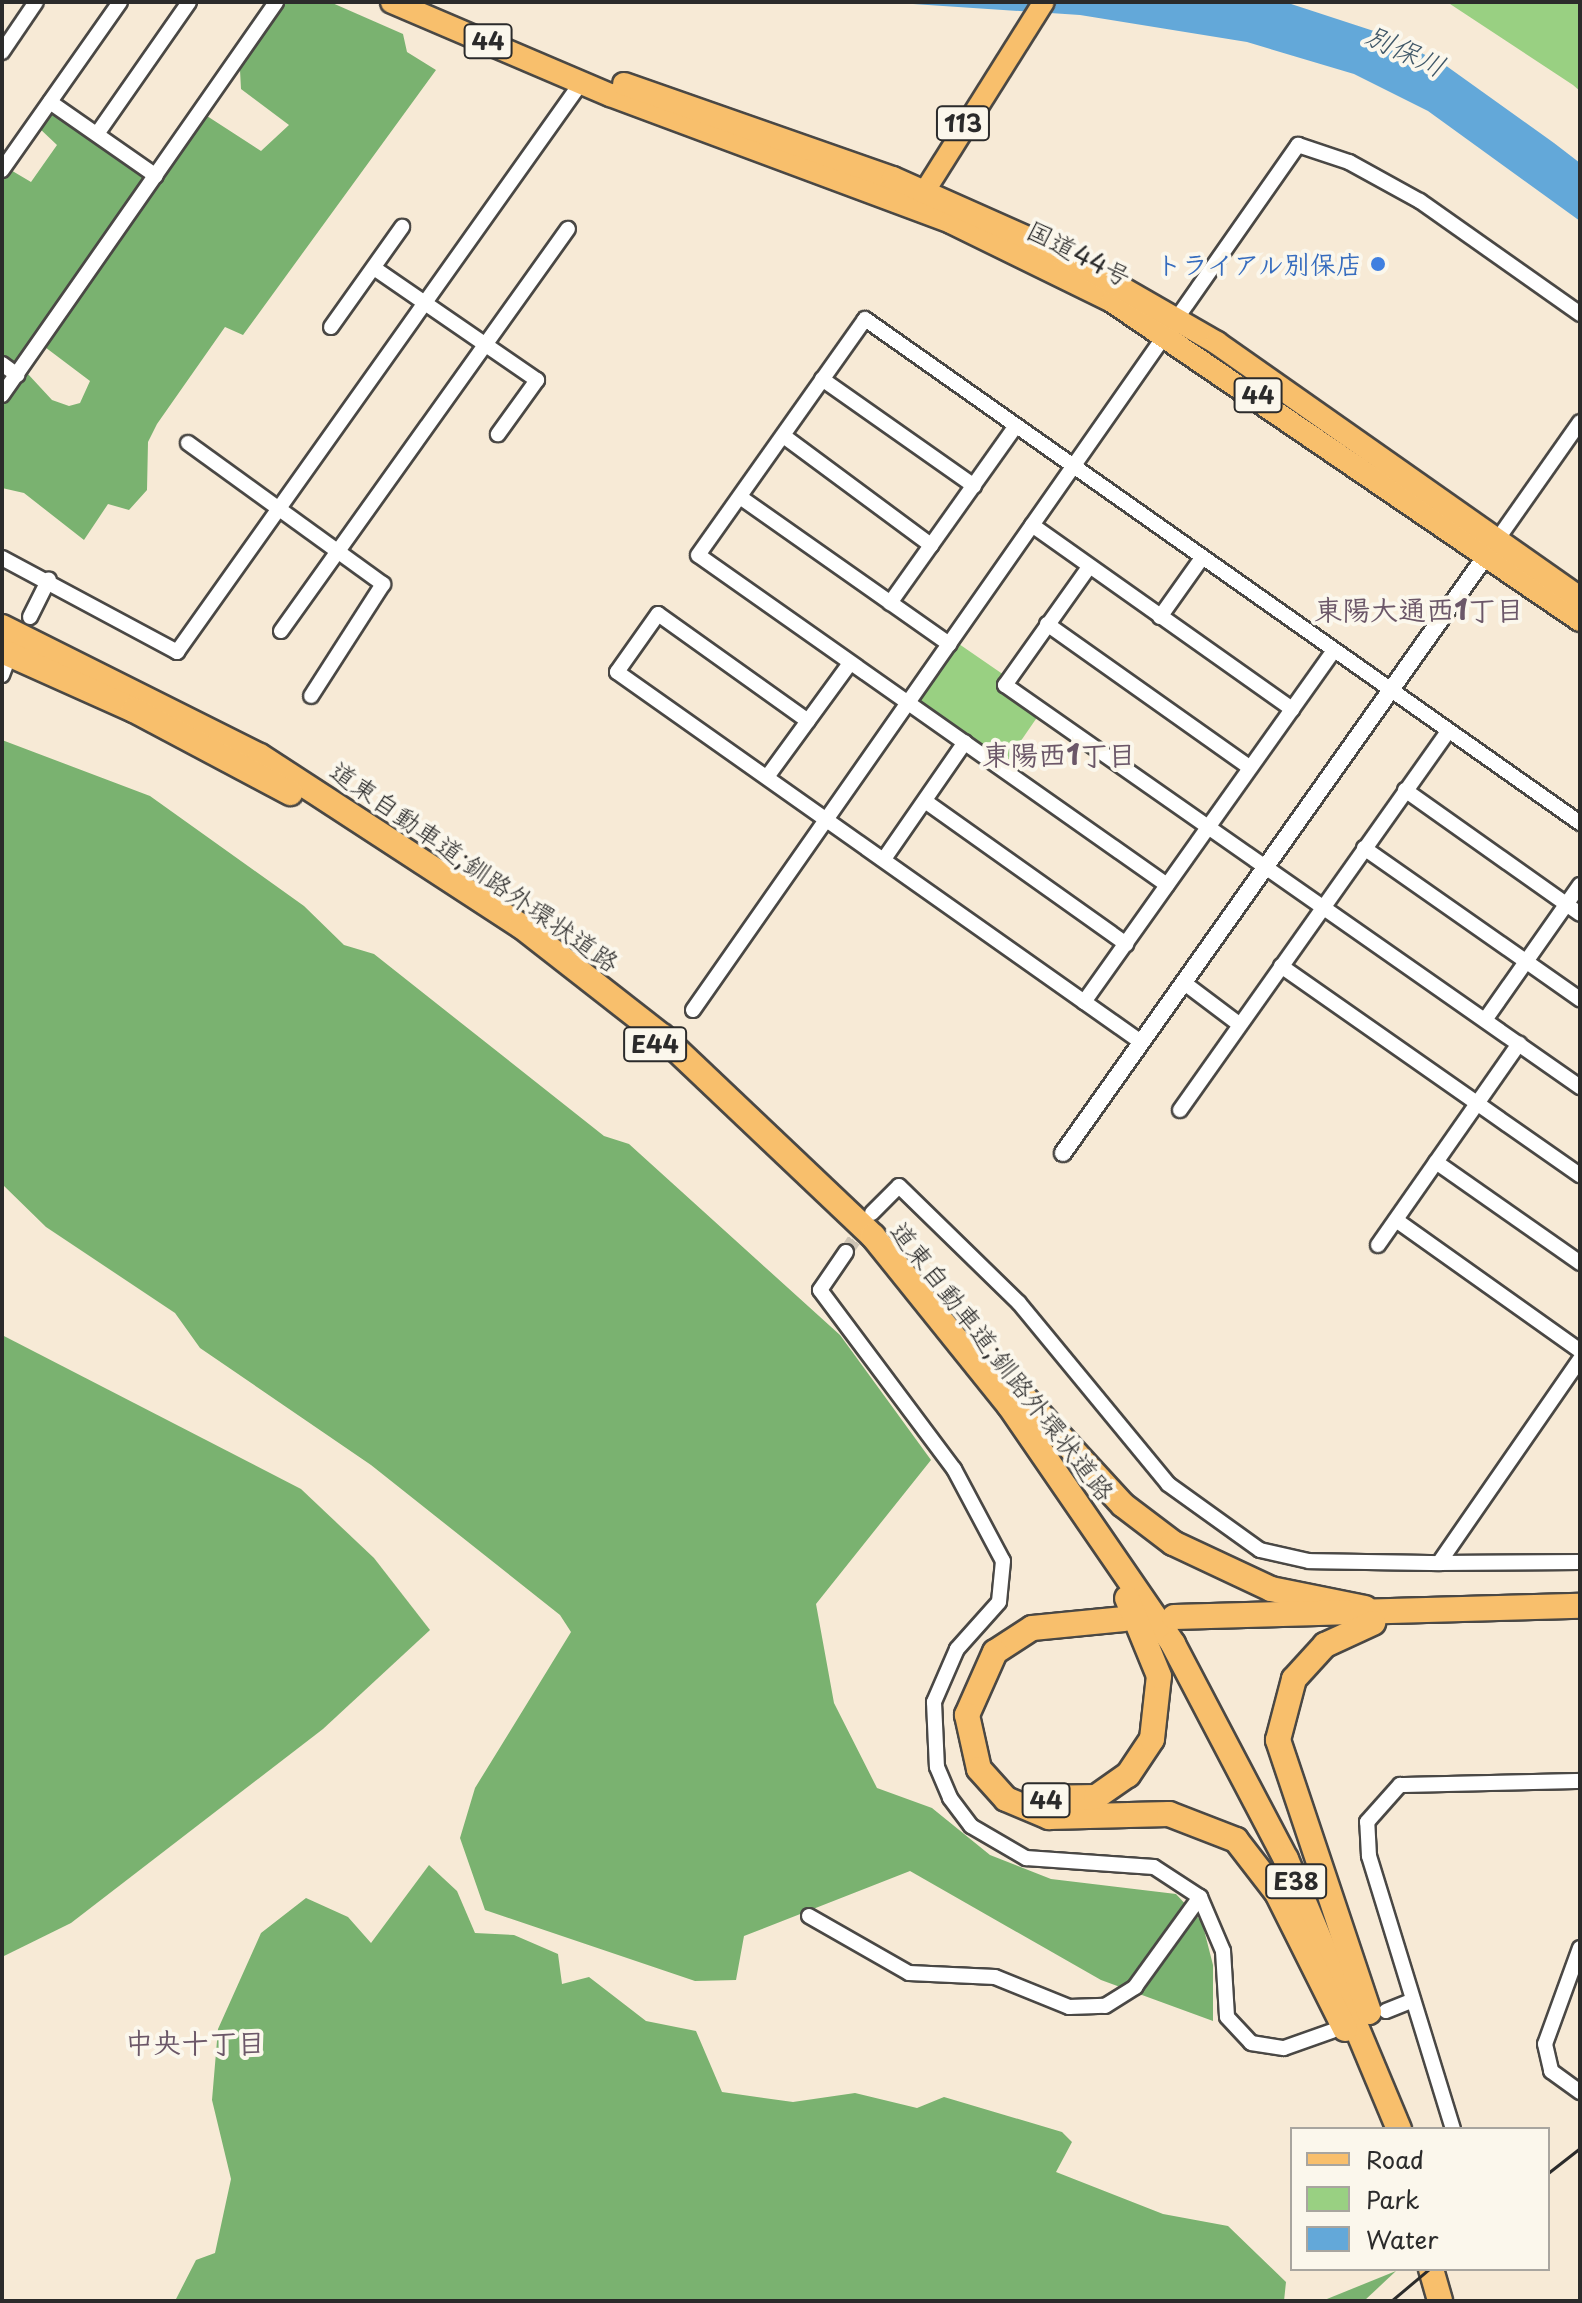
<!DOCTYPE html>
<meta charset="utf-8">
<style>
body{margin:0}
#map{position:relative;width:1582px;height:2303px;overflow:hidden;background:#f7ead6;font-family:"Playpen Sans","Klee One",sans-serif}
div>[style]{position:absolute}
.green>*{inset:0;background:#99d082}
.forest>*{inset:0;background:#7ab270}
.water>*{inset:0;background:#63a8d9}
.minor-tunnel>*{height:14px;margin-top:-7px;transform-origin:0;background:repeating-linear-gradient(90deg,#cec4b4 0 14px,transparent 0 21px)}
.roads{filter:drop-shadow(2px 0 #4a4845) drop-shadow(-2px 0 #4a4845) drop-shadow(0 2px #4a4845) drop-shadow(0 -2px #4a4845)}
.minor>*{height:14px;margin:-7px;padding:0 7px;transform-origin:7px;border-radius:7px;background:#fff}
.tertiary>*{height:16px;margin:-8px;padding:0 8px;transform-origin:8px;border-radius:8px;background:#fff}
.primary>*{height:20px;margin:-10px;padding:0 10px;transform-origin:10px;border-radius:10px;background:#f8bf6c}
.trunk>*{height:22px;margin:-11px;padding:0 11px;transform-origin:11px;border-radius:11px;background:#f8bf6c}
.motorway>*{height:24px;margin:-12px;padding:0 12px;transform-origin:12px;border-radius:12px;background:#f8bf6c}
.rail>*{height:3px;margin:-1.5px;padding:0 1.5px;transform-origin:1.5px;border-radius:1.5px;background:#2b2b2b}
.dots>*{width:22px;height:22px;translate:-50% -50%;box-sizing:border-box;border:4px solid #fbf7ec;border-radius:50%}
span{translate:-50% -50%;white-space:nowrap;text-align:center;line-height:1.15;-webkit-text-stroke:8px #fbf7ec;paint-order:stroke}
.shield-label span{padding:2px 6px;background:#fbf7ec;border:2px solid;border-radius:6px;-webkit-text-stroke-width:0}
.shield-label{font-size:24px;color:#2b2b2b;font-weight:700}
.street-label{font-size:26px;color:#2b2b2b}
.shop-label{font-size:26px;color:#366cbe;font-weight:700}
.right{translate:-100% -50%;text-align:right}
.water-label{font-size:28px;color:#3f5768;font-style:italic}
.neighbourhood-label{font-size:28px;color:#6b5768;font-weight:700}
.frame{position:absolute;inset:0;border:4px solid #2b2b2b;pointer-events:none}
.legend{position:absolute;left:1290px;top:2127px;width:260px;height:144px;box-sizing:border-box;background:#fbf7ec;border:2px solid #a8a59f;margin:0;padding:10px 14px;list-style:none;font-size:24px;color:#2b2b2b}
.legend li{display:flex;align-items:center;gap:16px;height:40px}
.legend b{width:40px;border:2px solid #a8a59f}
</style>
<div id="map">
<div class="green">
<i style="clip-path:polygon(1447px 2px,1580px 2px,1580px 91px,1573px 85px)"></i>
<i style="clip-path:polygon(959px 644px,1004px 675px,996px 687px,1038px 716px,1007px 761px,919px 701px)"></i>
</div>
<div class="forest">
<i style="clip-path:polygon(286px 2px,330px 2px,403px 34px,407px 52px,436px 70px,243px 335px,225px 327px,157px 424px,148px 442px,147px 490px,129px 510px,108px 504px,84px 540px,24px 493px,2px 488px,2px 407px,27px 373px,52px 400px,69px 406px,80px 403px,90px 381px,33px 338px,13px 363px,2px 355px,2px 179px,9px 169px,31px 182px,57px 145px,38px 127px,52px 111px,159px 184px,207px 116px,261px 151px,289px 125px,241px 89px,240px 70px)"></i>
<i style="clip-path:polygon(2px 740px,150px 796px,304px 906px,344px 945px,374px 954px,604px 1136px,629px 1144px,840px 1335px,931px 1460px,816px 1604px,834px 1703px,877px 1788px,932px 1808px,990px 1855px,1051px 1879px,1176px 1894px,1202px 1922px,1213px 1965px,1213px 2021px,1101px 1980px,910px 1871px,744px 1936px,736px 1980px,695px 1981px,485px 1910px,460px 1838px,475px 1788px,571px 1632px,560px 1615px,371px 1465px,200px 1348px,175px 1313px,46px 1227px,2px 1184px)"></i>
<i style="clip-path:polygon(2px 1335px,301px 1489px,374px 1558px,430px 1630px,323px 1729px,71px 1923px,2px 1957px)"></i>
<i style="clip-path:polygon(429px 1865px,457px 1891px,475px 1933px,514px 1935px,558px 1954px,562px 1984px,589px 1977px,646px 2021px,696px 2031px,722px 2092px,793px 2102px,855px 2093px,917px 2108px,944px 2097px,1062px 2132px,1072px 2142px,1056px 2172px,1163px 2214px,1228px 2226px,1286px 2282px,1284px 2301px,175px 2301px,196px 2260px,215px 2253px,231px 2179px,212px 2100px,218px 2029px,261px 1933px,306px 1898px,348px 1917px,371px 1943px)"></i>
<i style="clip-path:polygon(1396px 2271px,1364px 2301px,1322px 2301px)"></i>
</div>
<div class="water">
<i style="clip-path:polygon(883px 2px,1285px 2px,1386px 35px,1445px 65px,1554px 143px,1580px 163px,1580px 221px,1428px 111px,1354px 74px,1247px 42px,1080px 15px)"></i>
</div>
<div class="minor-tunnel">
<i style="left:846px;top:1252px;width:36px;rotate:-56deg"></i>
</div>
<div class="roads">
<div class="minor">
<i style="left:2px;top:52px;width:60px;rotate:-55.8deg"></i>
<i style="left:50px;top:102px;width:129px;rotate:34.9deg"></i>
<i style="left:97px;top:134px;width:161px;rotate:-55.1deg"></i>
<i style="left:2px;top:170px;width:205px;rotate:-54.9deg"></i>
<i style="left:374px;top:268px;width:198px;rotate:34.5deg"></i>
<i style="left:537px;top:380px;width:67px;rotate:125.8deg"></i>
<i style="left:331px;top:327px;width:123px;rotate:-54.6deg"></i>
<i style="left:2px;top:364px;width:19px;rotate:36deg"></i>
<i style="left:822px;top:379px;width:186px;rotate:35.1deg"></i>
<i style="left:2px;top:395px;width:479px;rotate:-55.1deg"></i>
<i style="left:785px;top:437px;width:182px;rotate:36.5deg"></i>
<i style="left:188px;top:443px;width:241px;rotate:35.9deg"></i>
<i style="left:383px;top:584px;width:133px;rotate:122.7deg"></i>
<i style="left:740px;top:497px;width:256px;rotate:35.1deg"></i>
<i style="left:1032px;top:525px;width:319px;rotate:35.3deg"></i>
<i style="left:1497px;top:540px;width:144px;rotate:-54.9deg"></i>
<i style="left:2px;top:558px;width:199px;rotate:28.2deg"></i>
<i style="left:177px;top:652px;width:701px;rotate:-54.63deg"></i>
<i style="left:1089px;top:567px;width:145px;rotate:125.4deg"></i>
<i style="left:1005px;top:685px;width:702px;rotate:34.96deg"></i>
<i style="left:890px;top:603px;width:217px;rotate:-54.6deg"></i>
<i style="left:30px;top:617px;width:42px;rotate:-63.4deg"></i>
<i style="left:1160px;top:617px;width:72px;rotate:-54.6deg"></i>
<i style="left:1047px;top:624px;width:247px;rotate:35.3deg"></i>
<i style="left:281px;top:631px;width:494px;rotate:-54.5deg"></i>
<i style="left:2px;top:675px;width:9px;rotate:-69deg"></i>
<i style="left:808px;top:721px;width:184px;rotate:-144.5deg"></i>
<i style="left:658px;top:614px;width:71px;rotate:125.3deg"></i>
<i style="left:617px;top:672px;width:641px;rotate:35.23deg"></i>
<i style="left:767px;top:777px;width:141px;rotate:-53.9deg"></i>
<i style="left:1405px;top:790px;width:214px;rotate:35.3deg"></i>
<i style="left:925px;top:801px;width:247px;rotate:35.4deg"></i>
<i style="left:1364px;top:848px;width:264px;rotate:35deg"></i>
<i style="left:884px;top:859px;width:142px;rotate:-55.3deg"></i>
<i style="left:1167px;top:885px;width:573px;rotate:-144.87deg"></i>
<i style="left:698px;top:555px;width:289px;rotate:-54.7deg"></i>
<i style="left:865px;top:319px;width:875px;rotate:35.18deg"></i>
<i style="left:1281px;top:966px;width:365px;rotate:35deg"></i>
<i style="left:1183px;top:982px;width:70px;rotate:36.9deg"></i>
<i style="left:1084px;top:1002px;width:430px;rotate:-54.6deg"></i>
<i style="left:693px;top:1010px;width:1056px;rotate:-55.03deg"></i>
<i style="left:1298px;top:145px;width:54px;rotate:18.4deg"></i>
<i style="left:1349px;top:162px;width:81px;rotate:28.8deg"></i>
<i style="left:1420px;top:201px;width:196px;rotate:35.2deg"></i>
<i style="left:1485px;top:1020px;width:165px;rotate:-54.9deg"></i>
<i style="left:1180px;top:1110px;width:464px;rotate:-54.7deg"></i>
<i style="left:1436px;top:1162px;width:176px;rotate:35deg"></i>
<i style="left:872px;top:1213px;width:38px;rotate:-45deg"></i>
<i style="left:899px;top:1186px;width:168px;rotate:44.3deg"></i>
<i style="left:1019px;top:1303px;width:234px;rotate:50.5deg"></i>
<i style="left:1168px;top:1484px;width:113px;rotate:35.7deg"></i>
<i style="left:1260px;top:1550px;width:50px;rotate:12.7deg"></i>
<i style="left:1309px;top:1561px;width:130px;rotate:0.9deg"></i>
<i style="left:1439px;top:1563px;width:248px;rotate:-55.3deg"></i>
<i style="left:1396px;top:1220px;width:226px;rotate:35.4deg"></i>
<i style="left:1378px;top:1245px;width:246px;rotate:-55deg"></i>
<i style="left:846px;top:1252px;width:46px;rotate:124.4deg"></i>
<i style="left:820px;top:1290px;width:224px;rotate:53.2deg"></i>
<i style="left:954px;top:1469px;width:104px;rotate:62deg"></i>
<i style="left:1003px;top:1561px;width:41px;rotate:95.6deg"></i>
<i style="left:999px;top:1602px;width:63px;rotate:131.8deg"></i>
<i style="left:957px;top:1649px;width:58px;rotate:113.5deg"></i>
<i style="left:934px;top:1702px;width:65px;rotate:87.4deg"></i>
<i style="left:937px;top:1767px;width:34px;rotate:67deg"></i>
<i style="left:950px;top:1798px;width:35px;rotate:53deg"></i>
<i style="left:971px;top:1826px;width:64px;rotate:30.2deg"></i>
<i style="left:1026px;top:1858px;width:128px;rotate:4deg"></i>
<i style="left:1154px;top:1867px;width:55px;rotate:33.1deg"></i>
<i style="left:1200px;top:1897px;width:59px;rotate:66.9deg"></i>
<i style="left:1223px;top:1951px;width:66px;rotate:86.5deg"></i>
<i style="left:1227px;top:2017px;width:35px;rotate:47deg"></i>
<i style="left:1251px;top:2043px;width:33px;rotate:9deg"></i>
<i style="left:1284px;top:2048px;width:51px;rotate:-19.5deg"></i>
<i style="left:1439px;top:1563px;width:141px;rotate:-0.4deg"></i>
<i style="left:809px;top:1916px;width:115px;rotate:29.7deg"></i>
<i style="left:909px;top:1973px;width:86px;rotate:2.7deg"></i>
<i style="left:995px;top:1977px;width:80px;rotate:22.1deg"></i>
<i style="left:1069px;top:2007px;width:36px;rotate:-2deg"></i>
<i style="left:1105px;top:2006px;width:36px;rotate:-32deg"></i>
<i style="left:1135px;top:1987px;width:111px;rotate:-54.2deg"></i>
<i style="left:1580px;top:1948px;width:102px;rotate:110deg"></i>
<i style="left:1545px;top:2044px;width:28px;rotate:77deg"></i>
<i style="left:1551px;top:2071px;width:36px;rotate:36deg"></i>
<i style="left:1386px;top:2011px;width:29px;rotate:-22deg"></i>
<i style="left:1453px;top:2129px;width:286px;rotate:-107.1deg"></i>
<i style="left:1369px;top:1856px;width:34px;rotate:-93deg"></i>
<i style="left:1367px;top:1822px;width:50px;rotate:-48.3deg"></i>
<i style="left:1400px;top:1785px;width:180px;rotate:-1.3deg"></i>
</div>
<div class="tertiary">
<i style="left:1063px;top:1153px;width:742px;rotate:-54.7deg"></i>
</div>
<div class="primary">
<i style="left:916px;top:205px;width:240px;rotate:-57.8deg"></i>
</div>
<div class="trunk">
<i style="left:392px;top:2px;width:237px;rotate:23.1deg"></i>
<i style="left:610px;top:95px;width:364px;rotate:20.4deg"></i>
<i style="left:951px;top:222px;width:179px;rotate:26.1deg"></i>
<i style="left:1112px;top:301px;width:566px;rotate:34.28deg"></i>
<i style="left:624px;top:84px;width:285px;rotate:19.3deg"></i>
<i style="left:893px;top:178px;width:182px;rotate:24deg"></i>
<i style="left:1059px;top:252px;width:182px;rotate:29.9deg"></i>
<i style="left:1217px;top:343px;width:444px;rotate:35.1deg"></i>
</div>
<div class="motorway">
<i style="left:2px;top:627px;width:288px;rotate:26.6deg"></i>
<i style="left:260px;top:756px;width:311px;rotate:33.1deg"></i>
<i style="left:521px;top:926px;width:179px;rotate:38deg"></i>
<i style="left:662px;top:1036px;width:291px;rotate:43.5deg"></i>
<i style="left:873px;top:1236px;width:217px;rotate:51.2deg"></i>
<i style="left:1009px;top:1405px;width:290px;rotate:55.5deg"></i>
<i style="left:1173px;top:1644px;width:243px;rotate:62.3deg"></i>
<i style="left:1286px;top:1859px;width:293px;rotate:67.3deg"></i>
<i style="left:2px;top:651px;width:145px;rotate:24.1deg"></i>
<i style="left:134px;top:710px;width:177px;rotate:28deg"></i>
<i style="left:1001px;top:1372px;width:180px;rotate:47.5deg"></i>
<i style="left:1123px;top:1505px;width:63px;rotate:37.2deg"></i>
<i style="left:1173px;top:1543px;width:108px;rotate:25.1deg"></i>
<i style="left:1271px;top:1589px;width:96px;rotate:11.4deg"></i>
<i style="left:1174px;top:1617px;width:406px;rotate:-1.6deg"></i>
<i style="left:1124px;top:1619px;width:92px;rotate:174.4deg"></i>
<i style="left:1032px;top:1628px;width:44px;rotate:147deg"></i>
<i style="left:995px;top:1652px;width:69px;rotate:114deg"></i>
<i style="left:967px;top:1715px;width:55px;rotate:77.5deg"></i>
<i style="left:979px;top:1769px;width:40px;rotate:48deg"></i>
<i style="left:1006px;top:1799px;width:47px;rotate:22.7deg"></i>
<i style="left:1049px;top:1817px;width:120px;rotate:-1.4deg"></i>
<i style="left:1169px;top:1814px;width:72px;rotate:21.2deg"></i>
<i style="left:1236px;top:1840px;width:67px;rotate:52.3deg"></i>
<i style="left:1277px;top:1893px;width:152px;rotate:63.4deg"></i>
<i style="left:1037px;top:1798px;width:59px;rotate:-1deg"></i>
<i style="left:1096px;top:1797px;width:39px;rotate:-35deg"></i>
<i style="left:1128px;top:1775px;width:43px;rotate:-56.3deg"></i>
<i style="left:1152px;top:1739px;width:63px;rotate:-83.7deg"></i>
<i style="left:1159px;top:1676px;width:84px;rotate:-112.3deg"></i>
<i style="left:1369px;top:2012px;width:287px;rotate:-108.5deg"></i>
<i style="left:1278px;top:1740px;width:63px;rotate:-75.3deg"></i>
<i style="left:1294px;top:1679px;width:46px;rotate:-47.6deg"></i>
<i style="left:1325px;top:1645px;width:53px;rotate:-24.6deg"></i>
<i style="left:1431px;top:2269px;width:33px;rotate:74deg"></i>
</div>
</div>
<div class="rail">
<i style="left:1548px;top:2173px;width:41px;rotate:-38deg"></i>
<i style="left:1391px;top:2301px;width:50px;rotate:-40.1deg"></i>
</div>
<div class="dots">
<i style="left:1378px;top:264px;background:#3f7fe0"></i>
</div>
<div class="shield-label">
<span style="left:488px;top:41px">44</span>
<span style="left:963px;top:123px">113</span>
<span style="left:1258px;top:395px">44</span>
<span style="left:655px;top:1044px">E44</span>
<span style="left:1046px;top:1800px">44</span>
<span style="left:1296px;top:1881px">E38</span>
</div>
<div class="street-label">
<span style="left:1079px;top:253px;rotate:27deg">国道44号</span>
<span style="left:475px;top:866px;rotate:35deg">道東自動車道;釧路外環状道路</span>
<span style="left:1003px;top:1361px;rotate:52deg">道東自動車道;釧路外環状道路</span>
</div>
<div class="shop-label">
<span class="right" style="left:1362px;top:264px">トライアル別保店</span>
</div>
<div class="water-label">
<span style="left:1406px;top:50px;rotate:25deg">別保川</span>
</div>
<div class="neighbourhood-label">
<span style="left:1419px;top:609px">東陽大通西1丁目</span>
<span style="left:1059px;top:754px">東陽西1丁目</span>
<span style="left:195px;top:2042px">中央十丁目</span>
</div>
<div class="frame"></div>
<ul class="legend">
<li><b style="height:10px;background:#f8bf6c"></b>Road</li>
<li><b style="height:22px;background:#99d082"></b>Park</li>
<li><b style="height:22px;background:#63a8d9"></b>Water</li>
</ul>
</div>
